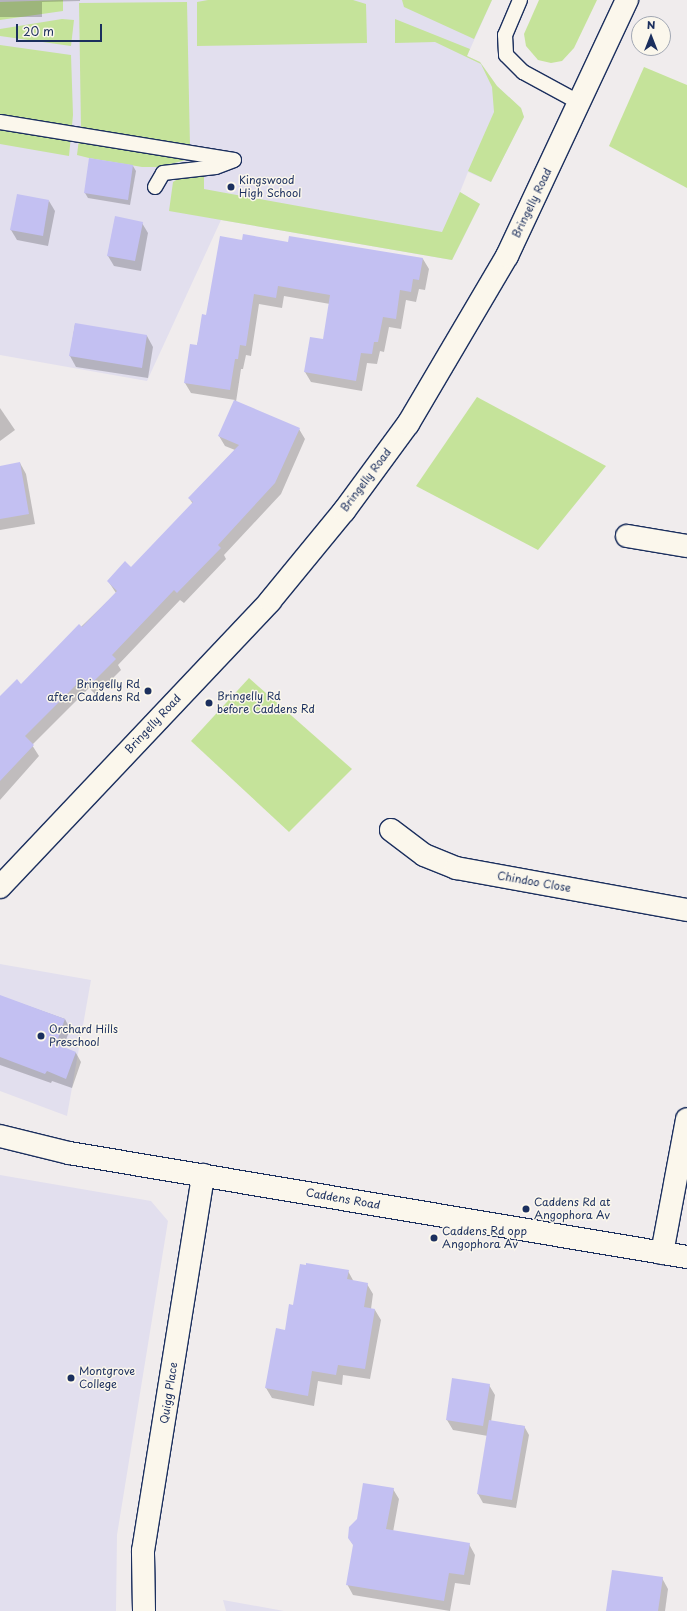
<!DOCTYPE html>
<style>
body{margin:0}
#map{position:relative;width:687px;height:1611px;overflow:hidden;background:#f0eced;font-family:"Playpen Sans",sans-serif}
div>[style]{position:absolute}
.built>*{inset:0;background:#e2dfee}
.green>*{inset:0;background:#c5e39a}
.shadow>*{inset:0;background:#0003}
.building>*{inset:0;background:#c3c0f2}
.roads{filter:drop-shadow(1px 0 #1b2f5e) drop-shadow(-1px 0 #1b2f5e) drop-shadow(0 1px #1b2f5e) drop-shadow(0 -1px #1b2f5e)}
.lane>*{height:14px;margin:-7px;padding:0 7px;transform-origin:7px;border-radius:7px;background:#fbf7ec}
.street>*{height:22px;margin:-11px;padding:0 11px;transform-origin:11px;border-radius:11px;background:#fbf7ec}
.secondary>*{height:22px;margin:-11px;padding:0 11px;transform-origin:11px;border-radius:11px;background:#fbf7ec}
.dots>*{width:11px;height:11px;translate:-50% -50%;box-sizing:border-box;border:2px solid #fbf7ec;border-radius:50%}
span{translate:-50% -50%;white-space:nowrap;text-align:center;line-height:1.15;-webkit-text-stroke:3px #fbf7ec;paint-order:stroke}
.poi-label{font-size:11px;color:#1b2f5e}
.left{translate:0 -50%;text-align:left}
.right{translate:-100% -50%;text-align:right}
.street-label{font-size:11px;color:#1b2f5e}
.north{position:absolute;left:631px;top:16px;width:40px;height:40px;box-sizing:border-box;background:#fbf7ec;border:1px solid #a1a7b3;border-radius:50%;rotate:0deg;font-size:11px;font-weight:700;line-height:16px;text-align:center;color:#1b2f5e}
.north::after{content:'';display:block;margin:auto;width:14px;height:18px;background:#1b2f5e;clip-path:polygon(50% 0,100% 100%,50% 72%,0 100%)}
.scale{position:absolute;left:16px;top:24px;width:86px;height:18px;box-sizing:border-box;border:2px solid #1b2f5e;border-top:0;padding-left:5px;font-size:12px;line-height:14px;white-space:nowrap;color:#1b2f5e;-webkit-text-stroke:3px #fbf7ec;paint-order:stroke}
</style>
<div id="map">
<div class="built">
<i style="clip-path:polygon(0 0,492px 0,467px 56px,480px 62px,497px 86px,521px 108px,524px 117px,491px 182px,468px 172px,460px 192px,480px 204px,452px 260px,221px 220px,147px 381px,0 355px)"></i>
<i style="clip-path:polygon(0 964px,91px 980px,67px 1116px,0 1091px)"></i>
<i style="clip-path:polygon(0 1175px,151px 1201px,168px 1221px,117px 1535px,116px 1611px,0 1611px)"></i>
<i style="clip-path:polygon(223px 1600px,284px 1611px,226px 1611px)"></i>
</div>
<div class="green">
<i style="clip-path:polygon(63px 0,63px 11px,0 20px,0 2px)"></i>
<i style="clip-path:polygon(208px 0,353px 0,366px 4px,367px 43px,197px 46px,197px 2px)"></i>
<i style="clip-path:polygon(402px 0,492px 0,474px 39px,404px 7px)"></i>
<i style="clip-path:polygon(539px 0,597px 0,574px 48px,562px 61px,551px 63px,538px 60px,526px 46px,524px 34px)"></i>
<i style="clip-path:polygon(187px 2px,190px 147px,81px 128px,79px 3px)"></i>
<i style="clip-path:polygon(62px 19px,74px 20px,71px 46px,0 36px,0 29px)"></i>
<i style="clip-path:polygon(395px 19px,470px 49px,467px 56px,480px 62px,497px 86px,521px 108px,524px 117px,491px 182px,468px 171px,494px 112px,492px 87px,481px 64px,435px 42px,395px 43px)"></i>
<i style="clip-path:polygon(0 45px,71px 55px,73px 115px,69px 156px,0 144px)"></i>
<i style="clip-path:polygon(644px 67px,687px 85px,687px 188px,609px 146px)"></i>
<i style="clip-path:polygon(79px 139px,190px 159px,159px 167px,142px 167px,89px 158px,77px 155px)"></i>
<i style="clip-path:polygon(204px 175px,204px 189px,442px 232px,460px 192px,480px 204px,452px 260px,169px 211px,173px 182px,181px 177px)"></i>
<i style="clip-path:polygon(477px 397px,606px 466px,538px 550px,416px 486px)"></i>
<i style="clip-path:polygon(249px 678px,352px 769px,289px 832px,191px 741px)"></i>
</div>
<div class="shadow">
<i style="clip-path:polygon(0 0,80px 0,80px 1px,42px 2px,42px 17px,0 17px)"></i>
<i style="clip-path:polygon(90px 159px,133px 166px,136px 171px,130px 205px,88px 198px,85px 193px)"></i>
<i style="clip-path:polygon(49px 201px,55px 211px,48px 246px,17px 240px,11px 230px)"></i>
<i style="clip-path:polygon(142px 223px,148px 233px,141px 271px,114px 266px,108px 256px)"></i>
<i style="clip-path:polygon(243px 241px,289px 243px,423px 259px,429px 269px,425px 290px,419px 289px,416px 302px,406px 300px,401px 329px,389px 327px,384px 352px,380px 351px,377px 364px,367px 363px,362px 391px,311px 382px,305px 372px,324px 340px,330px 304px,284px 296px,282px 308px,259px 304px,251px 356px,246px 355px,243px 369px,241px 369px,236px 402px,299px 429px,305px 439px,281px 494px,224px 555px,226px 559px,184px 603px,180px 600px,118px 665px,121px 670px,96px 695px,89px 688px,32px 745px,39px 756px,0 800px,0 697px,21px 685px,116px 593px,108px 581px,131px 568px,193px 504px,189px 498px,235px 450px,225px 446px,219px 436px,235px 400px,191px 393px,185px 383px,206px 316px)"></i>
<i style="clip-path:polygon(75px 324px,147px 336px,153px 347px,148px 378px,76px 367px,70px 356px)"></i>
<i style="clip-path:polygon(0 408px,15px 430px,0 441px)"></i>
<i style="clip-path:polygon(20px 463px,26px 474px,35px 524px,0 530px,0 467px)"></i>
<i style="clip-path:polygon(0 996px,65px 1019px,70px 1029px,63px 1048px,76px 1053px,81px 1062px,72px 1088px,52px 1081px,51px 1083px,0 1065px)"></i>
<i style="clip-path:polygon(348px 1271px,354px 1282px,367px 1284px,373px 1294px,371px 1309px,375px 1310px,381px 1320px,370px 1379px,343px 1375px,342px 1385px,318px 1381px,314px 1406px,272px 1398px,266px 1388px,294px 1306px)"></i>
<i style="clip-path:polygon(489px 1385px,495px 1395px,491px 1422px,524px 1426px,529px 1435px,516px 1508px,483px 1503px,478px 1494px,488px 1436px,453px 1430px,447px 1420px)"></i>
<i style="clip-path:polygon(393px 1489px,399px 1499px,393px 1532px,469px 1544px,475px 1555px,470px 1585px,455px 1583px,450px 1611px,353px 1595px,347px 1584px,354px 1546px,349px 1538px)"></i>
<i style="clip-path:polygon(662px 1578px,668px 1589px,665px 1611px,606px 1611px)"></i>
</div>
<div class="building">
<i style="clip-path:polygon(89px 158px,133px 165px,128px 200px,84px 193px)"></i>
<i style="clip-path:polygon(17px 194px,49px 200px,43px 236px,10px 230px)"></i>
<i style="clip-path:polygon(115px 216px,143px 222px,135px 261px,107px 256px)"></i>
<i style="clip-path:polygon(243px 234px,288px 242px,289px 236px,423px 258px,419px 280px,413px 279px,411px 292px,400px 290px,396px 319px,383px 317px,378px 342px,374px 342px,372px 354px,361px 353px,356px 381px,304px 372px,310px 337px,323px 339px,330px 295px,278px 286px,276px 298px,254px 294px,246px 346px,240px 345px,238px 359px,235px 359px,230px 390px,184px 383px,190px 344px,197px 345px,202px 314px,206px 315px,220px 236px,242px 240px)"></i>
<i style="clip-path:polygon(75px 323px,147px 335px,142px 368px,69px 356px)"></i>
<i style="clip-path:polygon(234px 400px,300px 428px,275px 483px,218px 545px,221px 548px,177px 593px,174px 590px,112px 655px,116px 659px,90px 685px,83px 678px,25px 736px,34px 745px,0 781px,0 696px,17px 679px,21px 684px,79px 624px,82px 627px,117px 591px,107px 581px,125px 561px,131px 567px,193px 502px,188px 498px,239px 445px,218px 436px)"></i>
<i style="clip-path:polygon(20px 462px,29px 514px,0 519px,0 466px)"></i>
<i style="clip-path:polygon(0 995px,65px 1019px,56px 1044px,76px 1052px,66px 1079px,47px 1071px,45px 1074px,0 1057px)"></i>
<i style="clip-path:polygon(306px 1263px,349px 1270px,347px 1279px,368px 1283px,364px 1307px,375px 1309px,365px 1369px,338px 1365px,336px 1375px,312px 1371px,308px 1396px,265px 1388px,276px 1328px,285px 1330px,289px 1304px,293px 1305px,300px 1264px,306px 1265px)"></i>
<i style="clip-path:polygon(452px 1378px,490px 1384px,483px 1426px,446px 1420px)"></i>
<i style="clip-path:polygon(489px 1420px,525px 1426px,512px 1500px,477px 1494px)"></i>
<i style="clip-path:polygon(363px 1483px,394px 1488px,386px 1529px,470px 1543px,464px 1575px,449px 1573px,444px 1601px,346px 1585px,353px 1545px,348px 1538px,349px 1527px,357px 1519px)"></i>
<i style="clip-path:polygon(612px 1570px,663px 1577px,658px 1611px,606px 1611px)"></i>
</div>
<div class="roads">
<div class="lane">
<i style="left:520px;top:0;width:38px;rotate:113deg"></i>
<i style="left:505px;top:35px;width:20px;rotate:87deg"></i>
<i style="left:506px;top:55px;width:24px;rotate:45deg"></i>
<i style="left:523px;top:72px;width:65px;rotate:28.5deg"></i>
<i style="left:0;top:122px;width:237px;rotate:9.2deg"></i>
<i style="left:155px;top:187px;width:16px;rotate:-60deg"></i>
<i style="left:163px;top:173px;width:53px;rotate:-6.5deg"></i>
<i style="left:216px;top:167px;width:19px;rotate:-21deg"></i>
</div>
<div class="street">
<i style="left:627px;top:536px;width:61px;rotate:9.5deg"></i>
<i style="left:391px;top:830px;width:41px;rotate:37.1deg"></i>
<i style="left:424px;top:855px;width:35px;rotate:22deg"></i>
<i style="left:456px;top:868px;width:235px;rotate:10.3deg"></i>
<i style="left:662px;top:1253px;width:136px;rotate:-79.4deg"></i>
<i style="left:144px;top:1611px;width:60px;rotate:-91deg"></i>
<i style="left:143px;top:1551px;width:381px;rotate:-80.9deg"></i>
</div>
<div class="secondary">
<i style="left:0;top:887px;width:393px;rotate:-46.6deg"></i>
<i style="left:270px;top:601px;width:117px;rotate:-50.6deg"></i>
<i style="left:344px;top:511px;width:108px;rotate:-53.7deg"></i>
<i style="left:408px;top:424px;width:195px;rotate:-59.5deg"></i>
<i style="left:507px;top:256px;width:283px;rotate:-64.9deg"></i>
<i style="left:0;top:1136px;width:71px;rotate:13.8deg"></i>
<i style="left:69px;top:1153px;width:627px;rotate:9.55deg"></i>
</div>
</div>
<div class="dots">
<i style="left:231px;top:187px;background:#1b2f5e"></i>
<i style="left:148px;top:691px;background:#1b2f5e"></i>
<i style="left:209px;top:703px;background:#1b2f5e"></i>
<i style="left:41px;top:1036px;background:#1b2f5e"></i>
<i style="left:526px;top:1209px;background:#1b2f5e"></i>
<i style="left:434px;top:1238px;background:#1b2f5e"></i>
<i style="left:71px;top:1378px;background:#1b2f5e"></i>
</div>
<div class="poi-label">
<span class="left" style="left:239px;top:187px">Kingswood<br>High School</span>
<span class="right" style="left:140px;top:691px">Bringelly Rd<br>after Caddens Rd</span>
<span class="left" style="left:217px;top:703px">Bringelly Rd<br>before Caddens Rd</span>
<span class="left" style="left:49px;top:1036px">Orchard Hills<br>Preschool</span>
<span class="left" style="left:534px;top:1209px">Caddens Rd at<br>Angophora Av</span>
<span class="left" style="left:442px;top:1238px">Caddens Rd opp<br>Angophora Av</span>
<span class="left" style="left:79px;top:1378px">Montgrove<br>College</span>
</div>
<div class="street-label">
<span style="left:532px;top:203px;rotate:-64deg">Bringelly Road</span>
<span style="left:366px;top:480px;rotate:-53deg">Bringelly Road</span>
<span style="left:153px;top:724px;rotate:-47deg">Bringelly Road</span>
<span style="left:534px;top:882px;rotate:10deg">Chindoo Close</span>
<span style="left:343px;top:1199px;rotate:10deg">Caddens Road</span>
<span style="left:169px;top:1393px;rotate:-81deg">Quigg Place</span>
</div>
<div class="north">N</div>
<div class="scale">20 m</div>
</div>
